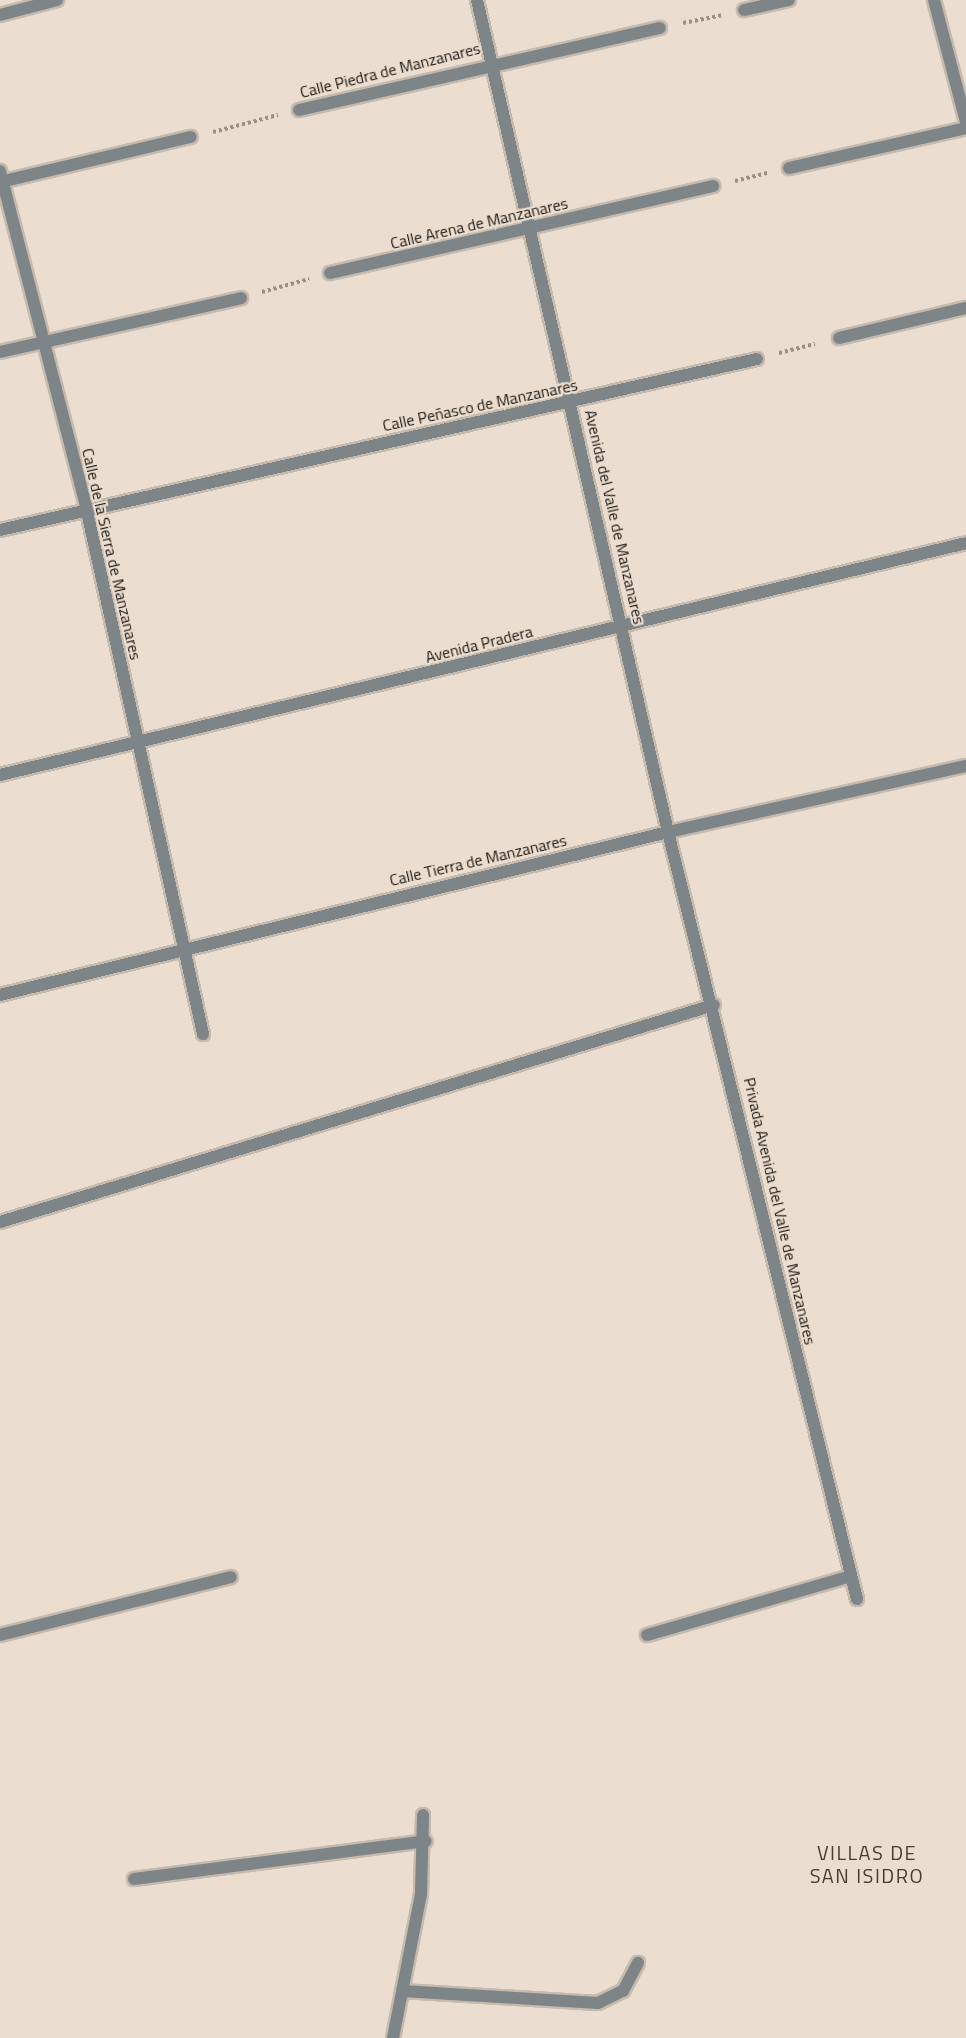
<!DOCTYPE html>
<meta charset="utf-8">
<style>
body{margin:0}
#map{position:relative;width:966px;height:2038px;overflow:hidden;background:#ebddcf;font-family:"Titillium Web",sans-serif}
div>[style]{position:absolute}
.path>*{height:4px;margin-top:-2px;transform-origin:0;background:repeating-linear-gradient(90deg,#998f84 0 3px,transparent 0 6px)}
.roads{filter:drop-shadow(2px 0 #c6baad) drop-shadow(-2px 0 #c6baad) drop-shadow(0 2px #c6baad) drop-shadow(0 -2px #c6baad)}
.service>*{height:12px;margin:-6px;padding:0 6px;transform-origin:6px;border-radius:6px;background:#7d8589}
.minor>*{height:12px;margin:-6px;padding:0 6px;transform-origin:6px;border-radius:6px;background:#7d8589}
.tertiary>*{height:12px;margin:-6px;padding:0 6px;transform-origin:6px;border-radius:6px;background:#7d8589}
span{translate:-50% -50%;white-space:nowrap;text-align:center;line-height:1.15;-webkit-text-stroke:4.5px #ebddcf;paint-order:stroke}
.street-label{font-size:16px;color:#1e1914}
.quarter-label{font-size:20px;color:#483c31;letter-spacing:1.5px}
</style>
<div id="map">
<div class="path">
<i style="left:683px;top:23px;width:41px;rotate:-11.3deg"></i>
<i style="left:213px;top:132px;width:67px;rotate:-14.7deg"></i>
<i style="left:735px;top:181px;width:34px;rotate:-14deg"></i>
<i style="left:262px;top:292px;width:49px;rotate:-15.5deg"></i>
<i style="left:779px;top:353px;width:37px;rotate:-14deg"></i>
</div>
<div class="roads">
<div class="service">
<i style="left:0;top:1222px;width:746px;rotate:-16.91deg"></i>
<i style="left:0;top:1635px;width:238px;rotate:-14.1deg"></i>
<i style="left:647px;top:1635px;width:212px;rotate:-16.1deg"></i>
<i style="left:134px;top:1879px;width:294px;rotate:-7.4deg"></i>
<i style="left:402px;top:1991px;width:196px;rotate:3.5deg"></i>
<i style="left:598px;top:2003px;width:28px;rotate:-26deg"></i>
<i style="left:623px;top:1991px;width:32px;rotate:-62deg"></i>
</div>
<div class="minor">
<i style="left:477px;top:0;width:854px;rotate:77.07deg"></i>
<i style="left:668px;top:832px;width:790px;rotate:76.16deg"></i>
<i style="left:934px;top:0;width:126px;rotate:75.3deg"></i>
<i style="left:744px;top:10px;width:46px;rotate:-12.5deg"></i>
<i style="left:0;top:15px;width:59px;rotate:-14.7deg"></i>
<i style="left:299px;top:110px;width:370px;rotate:-12.8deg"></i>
<i style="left:789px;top:168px;width:181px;rotate:-12.7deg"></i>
<i style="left:0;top:171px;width:347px;rotate:75.6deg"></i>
<i style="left:86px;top:507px;width:540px;rotate:77.48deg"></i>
<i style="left:0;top:182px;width:196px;rotate:-13.3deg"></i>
<i style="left:330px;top:273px;width:393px;rotate:-12.8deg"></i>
<i style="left:839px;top:338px;width:130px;rotate:-13.3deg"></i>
<i style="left:0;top:352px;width:247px;rotate:-12.6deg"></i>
<i style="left:0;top:530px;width:776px;rotate:-12.73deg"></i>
<i style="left:0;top:995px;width:688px;rotate:-13.71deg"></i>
<i style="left:668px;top:832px;width:305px;rotate:-12.5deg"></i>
<i style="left:393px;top:2038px;width:147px;rotate:-79deg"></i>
<i style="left:421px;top:1894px;width:79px;rotate:-88.5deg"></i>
</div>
<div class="tertiary">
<i style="left:0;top:775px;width:993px;rotate:-13.5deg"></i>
</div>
</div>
<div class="street-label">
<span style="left:390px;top:70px;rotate:-14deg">Calle Piedra de Manzanares</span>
<span style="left:479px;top:223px;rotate:-13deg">Calle Arena de Manzanares</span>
<span style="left:480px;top:405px;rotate:-12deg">Calle Peñasco de Manzanares</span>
<span style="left:615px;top:517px;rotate:77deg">Avenida del Valle de Manzanares</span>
<span style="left:112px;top:554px;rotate:77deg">Calle de la Sierra de Manzanares</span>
<span style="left:479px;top:644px;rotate:-14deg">Avenida Pradera</span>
<span style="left:478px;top:860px;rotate:-13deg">Calle Tierra de Manzanares</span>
<span style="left:780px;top:1211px;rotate:77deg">Privada Avenida del Valle de Manzanares</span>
</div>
<div class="quarter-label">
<span style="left:867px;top:1864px">VILLAS DE<br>SAN ISIDRO</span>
</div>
</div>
